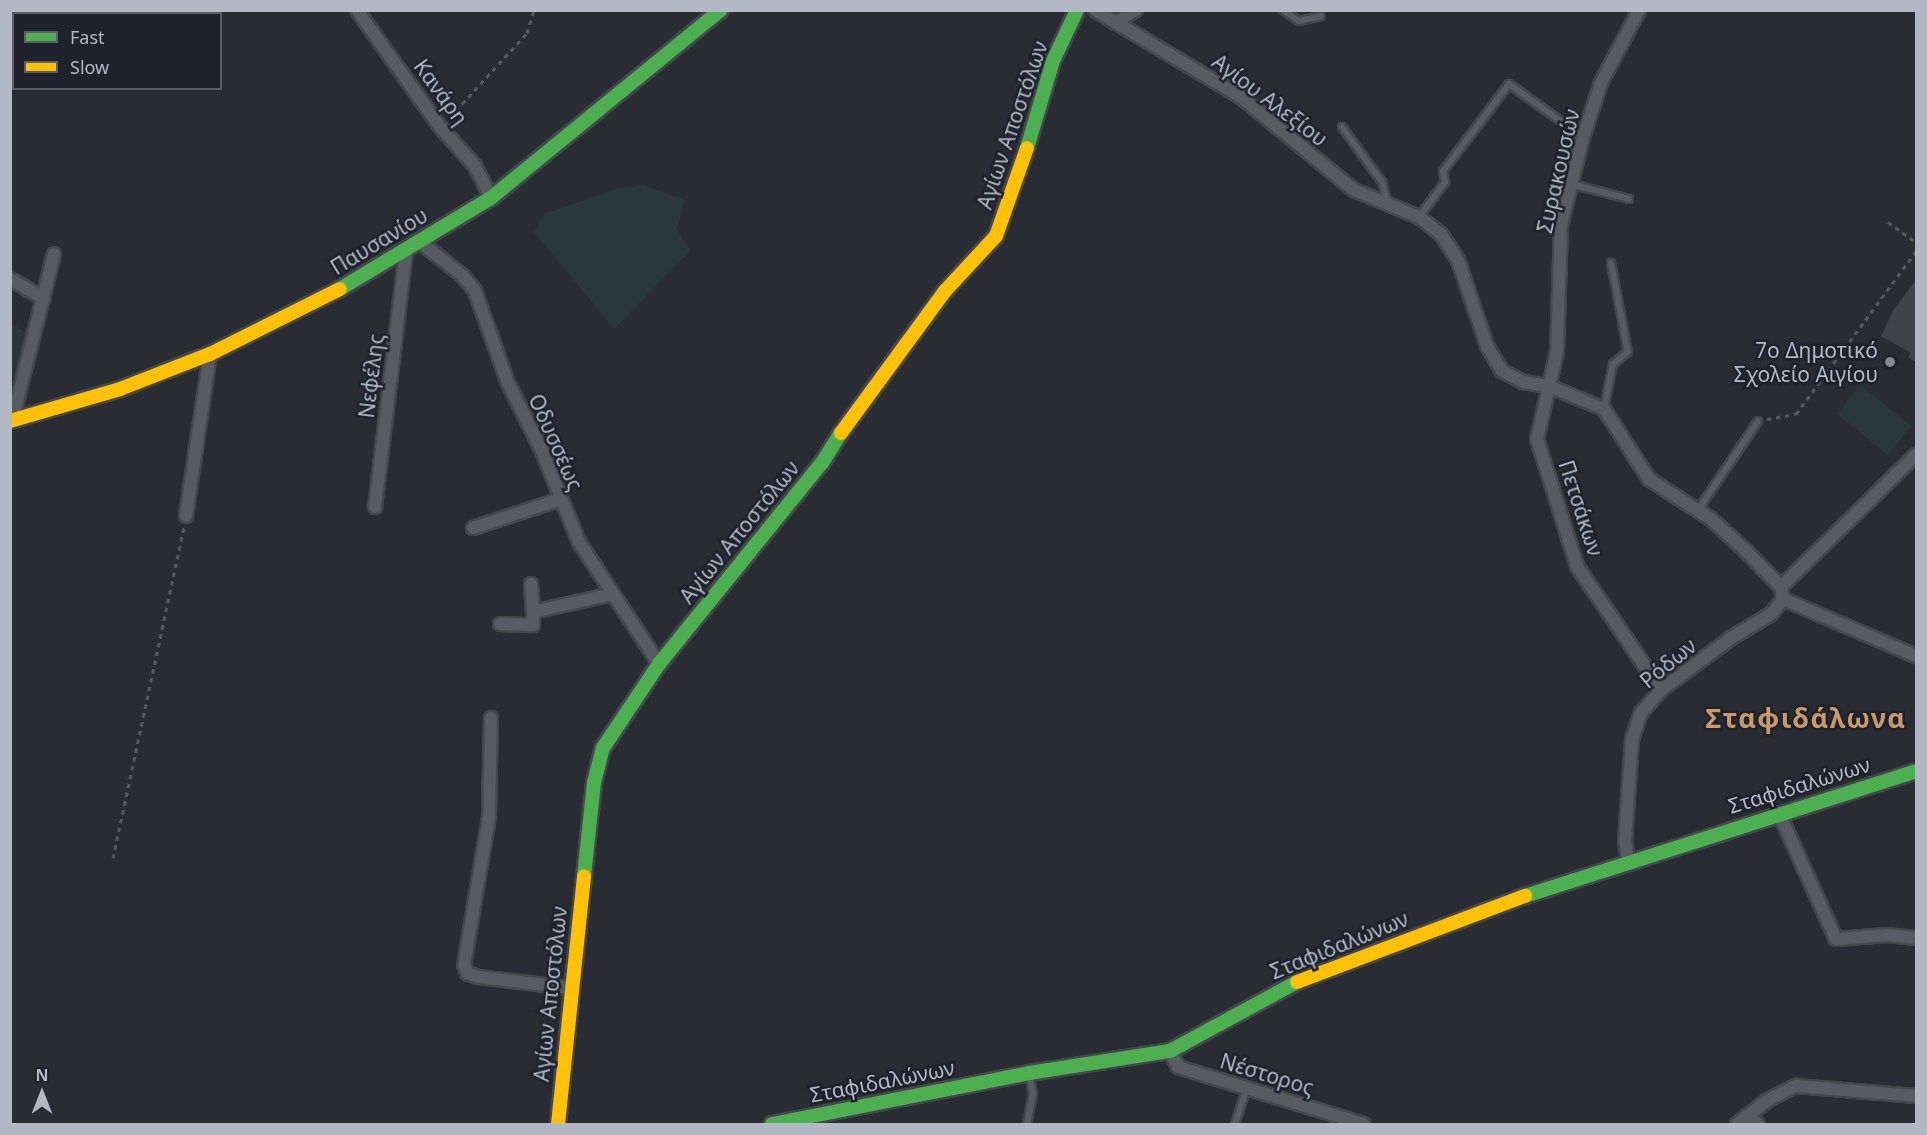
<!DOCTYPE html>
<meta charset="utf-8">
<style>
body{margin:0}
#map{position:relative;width:1927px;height:1135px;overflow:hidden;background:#292c33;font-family:"Noto Sans",sans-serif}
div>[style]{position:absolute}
.green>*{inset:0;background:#29373a}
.building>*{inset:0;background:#40444a}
.path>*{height:3px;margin-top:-1.5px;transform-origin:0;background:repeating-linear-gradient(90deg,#565a5e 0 4.5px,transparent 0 9px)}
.roads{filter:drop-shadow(2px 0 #44474c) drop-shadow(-2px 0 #44474c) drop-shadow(0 2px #44474c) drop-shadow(0 -2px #44474c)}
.lane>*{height:6px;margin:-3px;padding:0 3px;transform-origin:3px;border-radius:3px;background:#585b61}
.street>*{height:12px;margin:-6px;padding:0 6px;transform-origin:6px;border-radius:6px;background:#585b61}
.fast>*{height:14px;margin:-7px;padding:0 7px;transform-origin:7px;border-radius:7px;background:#4caf50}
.slow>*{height:14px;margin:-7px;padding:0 7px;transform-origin:7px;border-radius:7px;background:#ffc107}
.dots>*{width:16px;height:16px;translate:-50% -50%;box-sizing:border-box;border:3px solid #1d222d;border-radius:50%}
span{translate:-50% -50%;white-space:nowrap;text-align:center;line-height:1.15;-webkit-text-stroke:5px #1d222d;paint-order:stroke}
.street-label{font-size:21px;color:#b2b8c4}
.poi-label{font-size:21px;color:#b2b8c4}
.right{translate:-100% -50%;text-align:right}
.district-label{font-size:27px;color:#c99969;font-weight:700;letter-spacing:1.5px}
.frame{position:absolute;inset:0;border:12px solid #b2b8c4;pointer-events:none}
.legend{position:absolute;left:12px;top:12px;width:210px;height:78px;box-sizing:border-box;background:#1d222d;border:2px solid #595e69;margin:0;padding:8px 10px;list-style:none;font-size:18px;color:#b2b8c4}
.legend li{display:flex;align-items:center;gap:12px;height:30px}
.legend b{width:30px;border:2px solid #595e69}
.north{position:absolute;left:12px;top:1063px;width:60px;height:60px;-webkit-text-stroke:4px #1d222d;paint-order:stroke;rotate:0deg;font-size:16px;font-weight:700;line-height:24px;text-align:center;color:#b2b8c4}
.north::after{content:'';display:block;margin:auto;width:21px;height:27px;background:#b2b8c4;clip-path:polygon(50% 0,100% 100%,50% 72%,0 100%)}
</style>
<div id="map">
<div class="green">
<i style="clip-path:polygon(643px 185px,685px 200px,677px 229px,690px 251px,614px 329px,534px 232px,544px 214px,616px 189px)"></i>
<i style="clip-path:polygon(10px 322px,31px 336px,22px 376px,11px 378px)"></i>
<i style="clip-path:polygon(1860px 385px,1911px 426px,1888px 455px,1837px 414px)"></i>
</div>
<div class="building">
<i style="clip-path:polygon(1916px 280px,1916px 362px,1908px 357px,1911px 353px,1881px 336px,1894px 309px)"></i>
</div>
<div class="path">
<i style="left:450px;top:117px;width:114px;rotate:-47.5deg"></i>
<i style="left:527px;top:33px;width:24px;rotate:-73deg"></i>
<i style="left:1888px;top:222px;width:34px;rotate:36deg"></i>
<i style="left:1767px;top:419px;width:29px;rotate:-10deg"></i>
<i style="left:1796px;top:414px;width:202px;rotate:-53.6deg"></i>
<i style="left:113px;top:858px;width:339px;rotate:-77.9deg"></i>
</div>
<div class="roads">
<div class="lane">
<i style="left:1283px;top:10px;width:19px;rotate:35deg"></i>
<i style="left:1299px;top:21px;width:22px;rotate:-13deg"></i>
<i style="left:1342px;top:127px;width:68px;rotate:54deg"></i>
<i style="left:1382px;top:182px;width:23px;rotate:75deg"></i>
<i style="left:1571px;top:184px;width:60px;rotate:14.5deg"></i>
<i style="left:1419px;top:217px;width:44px;rotate:-53.4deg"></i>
<i style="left:1445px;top:182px;width:11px;rotate:-100deg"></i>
<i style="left:1443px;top:171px;width:109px;rotate:-52.8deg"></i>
<i style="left:1509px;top:84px;width:91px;rotate:35.6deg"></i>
<i style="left:1604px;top:409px;width:46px;rotate:-78.7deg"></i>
<i style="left:1613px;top:364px;width:19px;rotate:-39deg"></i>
<i style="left:1628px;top:352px;width:91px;rotate:-100.8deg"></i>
<i style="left:1698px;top:510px;width:107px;rotate:-56deg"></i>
<i style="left:1027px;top:1124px;width:31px;rotate:-79deg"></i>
<i style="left:1033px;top:1094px;width:20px;rotate:-101deg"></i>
<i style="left:1235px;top:1124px;width:38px;rotate:-72deg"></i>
</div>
<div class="street">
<i style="left:357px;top:10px;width:145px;rotate:54.6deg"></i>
<i style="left:441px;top:128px;width:51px;rotate:48.2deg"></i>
<i style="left:475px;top:166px;width:36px;rotate:63deg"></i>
<i style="left:1095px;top:10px;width:170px;rotate:30.8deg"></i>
<i style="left:1241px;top:97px;width:146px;rotate:39.5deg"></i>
<i style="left:1354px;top:190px;width:70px;rotate:22.6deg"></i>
<i style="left:1419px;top:217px;width:28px;rotate:38deg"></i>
<i style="left:1441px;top:234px;width:31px;rotate:57deg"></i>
<i style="left:1458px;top:260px;width:91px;rotate:71.4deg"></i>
<i style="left:1487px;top:346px;width:29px;rotate:59deg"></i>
<i style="left:1502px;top:371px;width:25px;rotate:27deg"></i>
<i style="left:1524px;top:382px;width:27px;rotate:10deg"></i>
<i style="left:1551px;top:387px;width:57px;rotate:22.5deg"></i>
<i style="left:1604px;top:409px;width:83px;rotate:57.3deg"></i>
<i style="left:1649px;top:479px;width:74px;rotate:32.8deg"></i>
<i style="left:1711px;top:519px;width:46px;rotate:42.4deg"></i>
<i style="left:1745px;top:550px;width:52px;rotate:45.8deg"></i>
<i style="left:1781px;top:587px;width:12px;rotate:81deg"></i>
<i style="left:1639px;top:10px;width:82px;rotate:117.5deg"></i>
<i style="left:1601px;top:83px;width:57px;rotate:108.4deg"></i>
<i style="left:1583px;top:137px;width:91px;rotate:104deg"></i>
<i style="left:1561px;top:225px;width:126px;rotate:91.8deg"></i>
<i style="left:1557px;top:351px;width:90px;rotate:102.8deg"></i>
<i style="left:1537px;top:439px;width:133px;rotate:72.5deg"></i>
<i style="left:1577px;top:566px;width:150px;rotate:55.9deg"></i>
<i style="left:1115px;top:23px;width:25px;rotate:-32deg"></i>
<i style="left:420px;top:242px;width:55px;rotate:38.3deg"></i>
<i style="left:463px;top:276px;width:19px;rotate:51deg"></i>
<i style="left:475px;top:291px;width:98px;rotate:70.3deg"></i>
<i style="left:508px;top:383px;width:76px;rotate:63.4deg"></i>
<i style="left:542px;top:451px;width:98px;rotate:67.9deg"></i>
<i style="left:579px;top:542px;width:146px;rotate:56.7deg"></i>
<i style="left:10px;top:279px;width:39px;rotate:30deg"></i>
<i style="left:12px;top:421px;width:172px;rotate:-75.9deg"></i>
<i style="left:375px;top:507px;width:258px;rotate:-83.1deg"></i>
<i style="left:186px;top:516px;width:164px;rotate:-81.6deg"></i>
<i style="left:473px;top:528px;width:93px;rotate:-18.2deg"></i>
<i style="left:531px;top:584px;width:28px;rotate:86deg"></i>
<i style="left:533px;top:612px;width:82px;rotate:-12.7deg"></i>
<i style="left:1781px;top:587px;width:189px;rotate:-44.4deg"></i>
<i style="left:1783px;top:599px;width:145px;rotate:23.2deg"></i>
<i style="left:500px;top:624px;width:33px;rotate:2deg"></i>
<i style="left:533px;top:625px;width:13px;rotate:-90deg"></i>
<i style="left:491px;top:718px;width:99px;rotate:91.2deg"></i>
<i style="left:489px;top:817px;width:150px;rotate:99.6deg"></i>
<i style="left:464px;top:965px;width:9px;rotate:69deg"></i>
<i style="left:467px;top:973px;width:12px;rotate:20deg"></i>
<i style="left:478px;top:977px;width:93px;rotate:6.8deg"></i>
<i style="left:1779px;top:813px;width:138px;rotate:65.7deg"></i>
<i style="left:1836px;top:939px;width:51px;rotate:-4.5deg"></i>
<i style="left:1887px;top:935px;width:29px;rotate:6deg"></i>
<i style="left:1628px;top:861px;width:21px;rotate:-98deg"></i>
<i style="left:1625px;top:840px;width:101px;rotate:-86deg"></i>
<i style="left:1632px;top:739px;width:28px;rotate:-71deg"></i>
<i style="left:1641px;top:713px;width:30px;rotate:-49deg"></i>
<i style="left:1661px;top:690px;width:87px;rotate:-36.6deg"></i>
<i style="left:1731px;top:638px;width:47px;rotate:-31deg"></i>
<i style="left:1771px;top:614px;width:19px;rotate:-51deg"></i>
<i style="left:1170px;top:1051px;width:18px;rotate:63deg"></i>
<i style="left:1178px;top:1067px;width:194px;rotate:17.1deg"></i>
<i style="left:1746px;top:1116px;width:14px;rotate:34deg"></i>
<i style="left:1737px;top:1124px;width:37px;rotate:-38deg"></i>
<i style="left:1766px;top:1101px;width:34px;rotate:-27deg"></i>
<i style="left:1796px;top:1086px;width:120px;rotate:4.8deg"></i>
</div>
<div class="fast">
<i style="left:1027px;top:148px;width:91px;rotate:-73.4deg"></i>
<i style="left:1053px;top:61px;width:56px;rotate:-64.8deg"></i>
<i style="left:340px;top:289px;width:176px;rotate:-31.1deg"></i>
<i style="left:491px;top:198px;width:297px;rotate:-39.3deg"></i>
<i style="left:584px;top:876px;width:94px;rotate:-83.9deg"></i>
<i style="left:594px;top:783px;width:36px;rotate:-76deg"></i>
<i style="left:603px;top:748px;width:101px;rotate:-56.3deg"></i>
<i style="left:659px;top:664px;width:259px;rotate:-51deg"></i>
<i style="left:822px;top:463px;width:36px;rotate:-58deg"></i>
<i style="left:1525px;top:896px;width:410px;rotate:-17.7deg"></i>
<i style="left:772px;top:1124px;width:262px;rotate:-11.2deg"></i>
<i style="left:1029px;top:1073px;width:143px;rotate:-8.9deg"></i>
<i style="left:1170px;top:1051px;width:145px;rotate:-28.5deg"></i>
</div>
<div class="slow">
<i style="left:10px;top:421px;width:115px;rotate:-16.2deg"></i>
<i style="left:120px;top:389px;width:97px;rotate:-21.3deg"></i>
<i style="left:210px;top:354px;width:145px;rotate:-26.6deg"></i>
<i style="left:841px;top:433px;width:176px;rotate:-53.8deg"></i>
<i style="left:945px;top:291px;width:75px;rotate:-47.2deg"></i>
<i style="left:996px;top:236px;width:93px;rotate:-70.6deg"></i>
<i style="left:1297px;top:982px;width:244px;rotate:-20.7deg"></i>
<i style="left:558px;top:1124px;width:249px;rotate:-84deg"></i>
</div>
</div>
<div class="dots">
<i style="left:1890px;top:362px;background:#828791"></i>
</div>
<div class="street-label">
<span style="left:441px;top:92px;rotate:54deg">Κανάρη</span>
<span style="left:1270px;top:100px;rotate:37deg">Αγίου Αλεξίου</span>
<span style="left:1012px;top:125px;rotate:-71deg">Αγίων Αποστόλων</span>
<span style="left:1558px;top:171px;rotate:-77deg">Συρακουσών</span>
<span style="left:379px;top:241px;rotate:-31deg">Παυσανίου</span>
<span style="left:371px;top:376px;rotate:-83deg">Νεφέλης</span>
<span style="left:556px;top:442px;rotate:66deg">Οδυσσέως</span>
<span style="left:1581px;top:508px;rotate:72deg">Πετσάκων</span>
<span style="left:739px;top:532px;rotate:-51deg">Αγίων Αποστόλων</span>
<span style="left:1668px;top:663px;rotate:-39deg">Ρόδων</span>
<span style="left:1799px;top:785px;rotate:-17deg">Σταφιδαλώνων</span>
<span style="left:1339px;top:945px;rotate:-22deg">Σταφιδαλώνων</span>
<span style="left:550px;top:994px;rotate:-84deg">Αγίων Αποστόλων</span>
<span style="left:1267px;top:1074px;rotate:17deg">Νέστορος</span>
<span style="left:882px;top:1081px;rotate:-11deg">Σταφιδαλώνων</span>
</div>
<div class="poi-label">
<span class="right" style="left:1878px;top:362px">7ο Δημοτικό<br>Σχολείο Αιγίου</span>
</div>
<div class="district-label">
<span style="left:1806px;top:718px">Σταφιδάλωνα</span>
</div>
<div class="frame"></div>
<ul class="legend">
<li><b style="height:8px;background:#4caf50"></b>Fast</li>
<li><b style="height:8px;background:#ffc107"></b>Slow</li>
</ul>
<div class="north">N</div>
</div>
